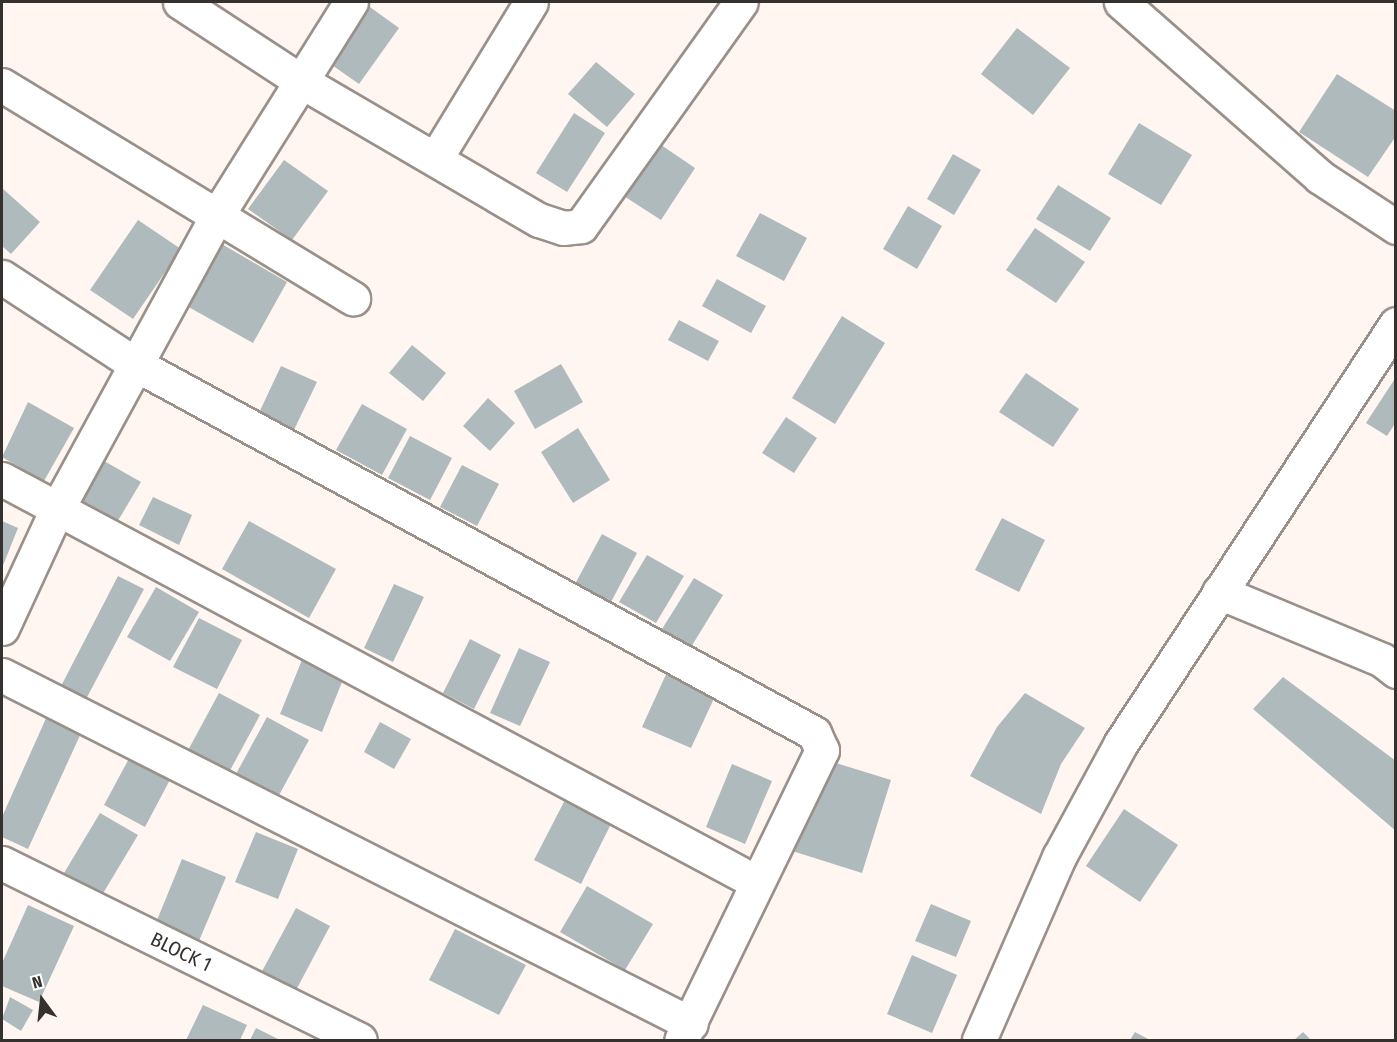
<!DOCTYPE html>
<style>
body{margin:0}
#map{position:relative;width:1397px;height:1042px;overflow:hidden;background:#fff6f2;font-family:"Fira Sans Condensed",sans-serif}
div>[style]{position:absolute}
.building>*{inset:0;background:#aebabc}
.roads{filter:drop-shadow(2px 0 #99908a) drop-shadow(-2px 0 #99908a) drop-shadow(0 2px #99908a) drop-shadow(0 -2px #99908a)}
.minor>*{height:33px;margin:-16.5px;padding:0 16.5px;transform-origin:16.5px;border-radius:16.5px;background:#fff}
span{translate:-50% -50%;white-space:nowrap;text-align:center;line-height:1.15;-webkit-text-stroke:4.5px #fff;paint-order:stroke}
.street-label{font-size:20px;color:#35312e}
.frame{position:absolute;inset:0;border:3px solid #35312e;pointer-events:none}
.north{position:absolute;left:12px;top:970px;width:60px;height:60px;-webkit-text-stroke:4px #fff;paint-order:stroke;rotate:345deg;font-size:16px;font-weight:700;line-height:24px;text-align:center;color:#35312e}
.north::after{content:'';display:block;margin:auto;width:21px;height:27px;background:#35312e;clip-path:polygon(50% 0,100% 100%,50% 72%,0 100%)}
</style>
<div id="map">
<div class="building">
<i style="clip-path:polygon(363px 2px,399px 28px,359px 84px,322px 58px)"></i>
<i style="clip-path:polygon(1017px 28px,1070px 68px,1033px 115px,981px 74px)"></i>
<i style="clip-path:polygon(596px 62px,635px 94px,607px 127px,568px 94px)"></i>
<i style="clip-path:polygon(1337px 74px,1396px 111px,1396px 136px,1368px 177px,1299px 132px)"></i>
<i style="clip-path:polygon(574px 113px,605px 133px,567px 192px,536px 173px)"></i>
<i style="clip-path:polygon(1139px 123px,1192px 155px,1161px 205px,1108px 174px)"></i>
<i style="clip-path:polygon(648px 136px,695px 168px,661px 220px,613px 189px)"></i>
<i style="clip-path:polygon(953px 154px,981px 170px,954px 215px,927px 199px)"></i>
<i style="clip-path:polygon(284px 160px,328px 191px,292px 240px,248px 209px)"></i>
<i style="clip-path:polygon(1058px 185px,1111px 218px,1090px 251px,1036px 219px)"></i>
<i style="clip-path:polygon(2px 188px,40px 222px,11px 254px,2px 246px)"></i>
<i style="clip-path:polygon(908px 206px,942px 226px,917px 269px,883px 249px)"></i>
<i style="clip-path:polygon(760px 213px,807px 238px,784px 281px,736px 256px)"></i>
<i style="clip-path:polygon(138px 220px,181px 249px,133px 319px,90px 290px)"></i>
<i style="clip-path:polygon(1035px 228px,1085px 262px,1056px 303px,1006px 270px)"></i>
<i style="clip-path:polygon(220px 243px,287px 282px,253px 343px,185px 305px)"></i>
<i style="clip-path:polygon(717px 279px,766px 306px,751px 333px,702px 306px)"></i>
<i style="clip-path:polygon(842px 316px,885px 343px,835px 424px,792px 398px)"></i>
<i style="clip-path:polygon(679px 320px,719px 341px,708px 361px,668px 340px)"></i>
<i style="clip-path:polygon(412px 345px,446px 373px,423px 401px,389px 373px)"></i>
<i style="clip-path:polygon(561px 364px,583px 402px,535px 429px,514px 391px)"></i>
<i style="clip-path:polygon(281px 366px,317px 382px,293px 432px,258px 415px)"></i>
<i style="clip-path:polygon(1026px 373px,1079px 409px,1053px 447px,999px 412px)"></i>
<i style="clip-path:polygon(1396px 377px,1396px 422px,1387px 436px,1366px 423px)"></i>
<i style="clip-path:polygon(488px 398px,515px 423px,490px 451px,463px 426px)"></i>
<i style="clip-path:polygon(28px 402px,74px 428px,44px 481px,2px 457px)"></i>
<i style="clip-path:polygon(362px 404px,407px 429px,382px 475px,336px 450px)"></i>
<i style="clip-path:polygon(786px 417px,817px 438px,794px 473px,762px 453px)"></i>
<i style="clip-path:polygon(578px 428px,610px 480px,573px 503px,541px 452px)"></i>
<i style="clip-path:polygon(410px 436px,452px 458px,430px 500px,388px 478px)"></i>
<i style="clip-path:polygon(104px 461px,141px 482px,116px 524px,80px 503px)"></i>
<i style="clip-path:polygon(462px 465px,499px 484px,477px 526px,440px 507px)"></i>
<i style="clip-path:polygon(153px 497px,192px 515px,179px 545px,139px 525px)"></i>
<i style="clip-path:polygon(1002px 518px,1045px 540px,1019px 592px,975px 570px)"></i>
<i style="clip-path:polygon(2px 521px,18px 528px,2px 568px)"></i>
<i style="clip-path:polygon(249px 521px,336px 569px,309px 618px,222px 569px)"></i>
<i style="clip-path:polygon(602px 534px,637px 553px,611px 602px,575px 584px)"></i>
<i style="clip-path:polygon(647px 555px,684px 576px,656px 623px,619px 602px)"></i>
<i style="clip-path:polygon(118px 576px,144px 589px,84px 703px,59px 690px)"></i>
<i style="clip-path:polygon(694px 578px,723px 595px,691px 647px,662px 629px)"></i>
<i style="clip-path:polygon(394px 584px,424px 597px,393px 662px,364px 648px)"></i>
<i style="clip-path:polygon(156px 587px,199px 612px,170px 661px,127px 637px)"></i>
<i style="clip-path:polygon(199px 618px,242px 640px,217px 689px,173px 667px)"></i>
<i style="clip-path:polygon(470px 639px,501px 655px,474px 709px,443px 693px)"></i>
<i style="clip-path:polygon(519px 648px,550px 662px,520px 726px,490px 713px)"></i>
<i style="clip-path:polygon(302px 660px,344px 677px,322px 732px,280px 714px)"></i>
<i style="clip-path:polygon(668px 670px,717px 692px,691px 748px,642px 727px)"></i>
<i style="clip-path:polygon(1283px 677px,1396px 761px,1396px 831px,1253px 709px)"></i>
<i style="clip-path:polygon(219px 693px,260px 715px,227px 776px,186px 754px)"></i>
<i style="clip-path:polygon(1025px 693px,1085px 728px,1061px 764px,1041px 814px,970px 776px,997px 727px)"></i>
<i style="clip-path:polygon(47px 716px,82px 731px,28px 849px,2px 837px,2px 817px)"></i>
<i style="clip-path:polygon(267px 717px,309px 740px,278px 797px,236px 774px)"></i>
<i style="clip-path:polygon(380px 722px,411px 739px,394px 769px,364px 752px)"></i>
<i style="clip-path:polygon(132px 753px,173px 774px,145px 827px,104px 805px)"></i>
<i style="clip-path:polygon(823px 759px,891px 780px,862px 873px,789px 850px)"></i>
<i style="clip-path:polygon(732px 764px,772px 781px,745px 844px,706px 827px)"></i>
<i style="clip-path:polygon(567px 796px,613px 820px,581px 884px,534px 860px)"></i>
<i style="clip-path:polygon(1124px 809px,1178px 845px,1140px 902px,1086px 866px)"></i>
<i style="clip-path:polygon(100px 813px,138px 835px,102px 895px,64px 873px)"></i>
<i style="clip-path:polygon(256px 832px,298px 849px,278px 899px,235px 882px)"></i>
<i style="clip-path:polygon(182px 859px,226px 877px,196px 948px,153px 930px)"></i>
<i style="clip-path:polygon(587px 886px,653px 924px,625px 970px,560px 932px)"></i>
<i style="clip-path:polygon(931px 904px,971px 921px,956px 957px,915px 941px)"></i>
<i style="clip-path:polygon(28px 905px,74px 926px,39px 1002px,2px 986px,2px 963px)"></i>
<i style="clip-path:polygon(296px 908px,330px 926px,294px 994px,260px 975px)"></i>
<i style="clip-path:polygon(455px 929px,526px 965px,499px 1015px,429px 980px)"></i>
<i style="clip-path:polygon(912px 955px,957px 975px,932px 1033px,887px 1014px)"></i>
<i style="clip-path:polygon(10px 997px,33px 1010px,21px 1031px,2px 1019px)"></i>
<i style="clip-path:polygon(203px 1005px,247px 1025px,240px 1040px,186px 1040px)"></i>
<i style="clip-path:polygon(256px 1028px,280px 1040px,250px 1040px)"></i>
<i style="clip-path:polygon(1135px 1032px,1150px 1040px,1130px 1040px)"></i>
<i style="clip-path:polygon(1303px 1032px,1311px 1040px,1294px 1040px)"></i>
</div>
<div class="roads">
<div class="minor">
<i style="left:180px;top:2px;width:142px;rotate:33.2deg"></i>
<i style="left:299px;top:80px;width:278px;rotate:30.3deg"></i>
<i style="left:539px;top:220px;width:25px;rotate:18deg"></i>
<i style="left:563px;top:228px;width:18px;rotate:-6deg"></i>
<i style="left:581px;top:226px;width:275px;rotate:-54.5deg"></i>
<i style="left:1121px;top:2px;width:265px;rotate:41.3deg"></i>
<i style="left:1320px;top:177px;width:91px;rotate:33.3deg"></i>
<i style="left:2px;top:85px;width:411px;rotate:31.3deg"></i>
<i style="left:437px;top:156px;width:180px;rotate:-58.6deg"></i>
<i style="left:2px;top:277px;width:159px;rotate:33.2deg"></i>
<i style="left:135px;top:364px;width:773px;rotate:28.52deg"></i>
<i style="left:814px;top:733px;width:19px;rotate:65deg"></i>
<i style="left:822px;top:750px;width:322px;rotate:115.9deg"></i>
<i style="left:2px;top:479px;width:855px;rotate:28.12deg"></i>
<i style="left:1219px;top:592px;width:177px;rotate:22.6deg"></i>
<i style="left:1382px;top:660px;width:18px;rotate:38deg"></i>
<i style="left:2px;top:628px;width:129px;rotate:-65.2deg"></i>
<i style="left:56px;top:511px;width:335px;rotate:-61.4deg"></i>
<i style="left:216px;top:217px;width:254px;rotate:-57.9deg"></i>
<i style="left:2px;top:675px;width:772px;rotate:26.86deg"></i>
<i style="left:2px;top:863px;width:399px;rotate:26.3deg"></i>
<i style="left:979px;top:1040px;width:200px;rotate:-66.4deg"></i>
<i style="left:1059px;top:857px;width:130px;rotate:-61.5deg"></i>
<i style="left:1121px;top:743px;width:501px;rotate:-56.72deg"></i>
</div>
</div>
<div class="street-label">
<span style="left:181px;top:952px;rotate:26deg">BLOCK 1</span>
</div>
<div class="frame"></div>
<div class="north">N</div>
</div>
